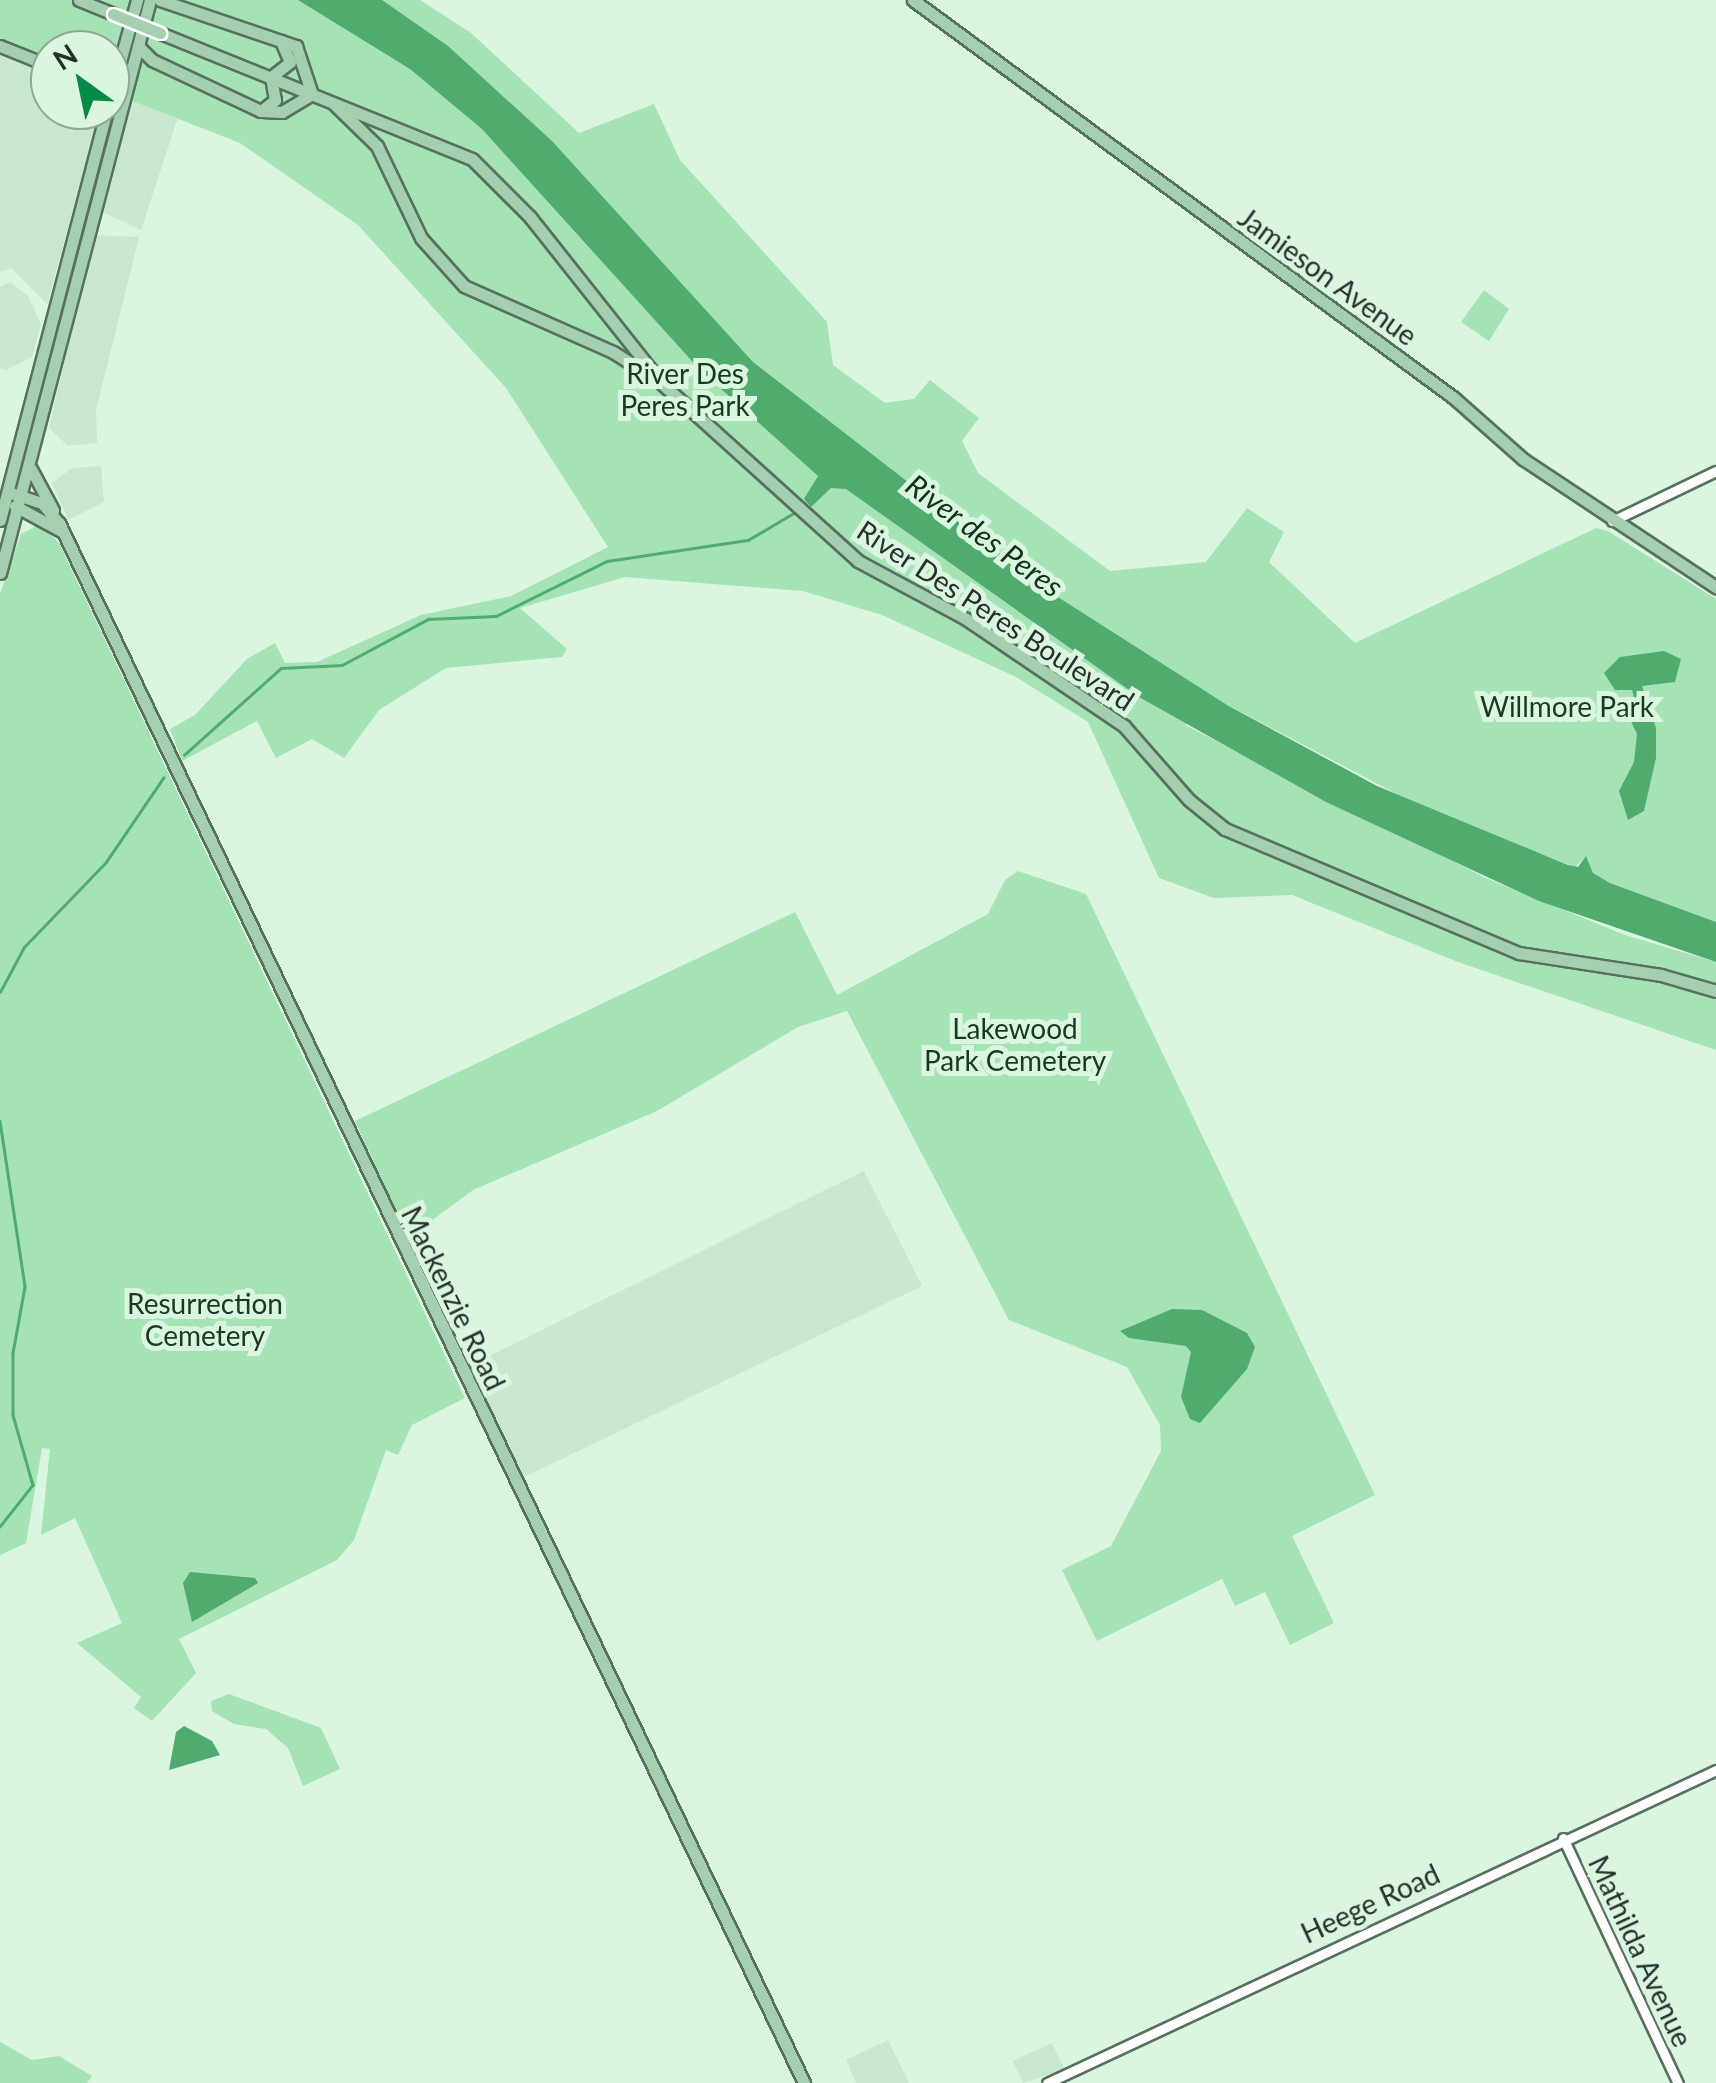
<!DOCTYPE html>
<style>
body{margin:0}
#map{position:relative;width:1716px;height:2083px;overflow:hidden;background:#daf5e0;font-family:Lato,sans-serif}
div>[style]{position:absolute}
.built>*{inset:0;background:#c7e8cf}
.green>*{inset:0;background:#a5e3b5}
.water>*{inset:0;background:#50ab6e}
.stream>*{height:2.5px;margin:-1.25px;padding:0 1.25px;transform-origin:1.25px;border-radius:1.25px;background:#50ab6e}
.roads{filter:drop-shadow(2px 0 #58705e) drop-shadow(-2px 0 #58705e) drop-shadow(0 2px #58705e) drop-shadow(0 -2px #58705e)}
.minor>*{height:9px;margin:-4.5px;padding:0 4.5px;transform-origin:4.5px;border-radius:4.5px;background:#fff}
.major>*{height:11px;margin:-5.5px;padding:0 5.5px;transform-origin:5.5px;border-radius:5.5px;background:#a4d0b1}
.bridges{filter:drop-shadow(2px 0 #fff) drop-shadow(-2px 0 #fff) drop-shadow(0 2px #fff) drop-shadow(0 -2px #fff)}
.major-bridge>*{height:11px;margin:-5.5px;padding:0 5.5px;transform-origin:5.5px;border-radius:5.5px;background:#a4d0b1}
span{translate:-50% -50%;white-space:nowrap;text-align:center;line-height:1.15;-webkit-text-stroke:10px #daf5e0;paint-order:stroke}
.street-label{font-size:28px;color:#253028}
.park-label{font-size:28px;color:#153b22}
.water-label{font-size:30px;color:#0d331b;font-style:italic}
.north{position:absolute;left:30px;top:30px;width:100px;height:100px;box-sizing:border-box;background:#daf5e0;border:2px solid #92a696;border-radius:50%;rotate:327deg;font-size:28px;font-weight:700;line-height:40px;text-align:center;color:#253028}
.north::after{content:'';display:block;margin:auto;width:35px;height:45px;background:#028a46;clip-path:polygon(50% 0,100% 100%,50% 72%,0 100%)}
</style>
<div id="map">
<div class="built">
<i style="clip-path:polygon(0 55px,50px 75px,50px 110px,101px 110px,47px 304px,11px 268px,0 272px)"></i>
<i style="clip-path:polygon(128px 98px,178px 117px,141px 230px,100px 211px)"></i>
<i style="clip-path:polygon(93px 235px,139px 237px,96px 410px,97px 443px,68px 446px,49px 428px)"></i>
<i style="clip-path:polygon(10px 282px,28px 296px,41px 324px,32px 357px,6px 370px,0 368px,0 287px)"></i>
<i style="clip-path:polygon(101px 466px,104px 502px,68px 520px,52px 483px,72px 468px)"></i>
<i style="clip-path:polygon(864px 1171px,922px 1286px,524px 1477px,469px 1366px)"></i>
<i style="clip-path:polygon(888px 2040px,909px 2083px,856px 2083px,846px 2060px)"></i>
<i style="clip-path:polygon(1052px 2043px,1065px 2070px,1023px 2083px,1013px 2061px)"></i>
</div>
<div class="green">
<i style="clip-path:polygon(0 0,420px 0,471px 33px,579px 133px,654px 104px,680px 160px,827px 322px,833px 365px,885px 403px,914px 399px,930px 380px,979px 418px,962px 441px,978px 473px,1110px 571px,1206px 562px,1247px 508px,1284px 532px,1269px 562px,1355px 643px,1596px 528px,1608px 531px,1716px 599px,1716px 922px,1610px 883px,1593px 873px,1586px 857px,1575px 867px,1425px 809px,1228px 705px,1185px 725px,1488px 879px,1625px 935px,1716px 962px,1716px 1050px,1458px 962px,1292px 895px,1214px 898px,1159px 878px,1088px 722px,1016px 677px,882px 615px,803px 591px,625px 577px,520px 608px,567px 649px,562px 657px,446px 668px,379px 710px,344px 758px,312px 739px,276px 758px,257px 721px,182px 761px,170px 729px,195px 715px,247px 659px,275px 643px,285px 663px,317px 662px,421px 615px,511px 596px,608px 547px,506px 388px,358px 225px,240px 143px,130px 100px,110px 83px,110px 50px,50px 50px,50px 59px,0 40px)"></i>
<i style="clip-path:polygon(1484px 290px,1509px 309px,1489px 341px,1461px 322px)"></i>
<i style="clip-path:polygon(40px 524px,59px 543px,465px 1398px,412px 1425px,398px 1455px,386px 1450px,354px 1540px,337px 1560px,179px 1639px,196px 1673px,152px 1721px,134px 1708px,141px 1697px,77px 1643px,122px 1623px,75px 1518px,41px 1535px,50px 1449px,42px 1448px,26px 1543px,0 1555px,0 594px,21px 534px)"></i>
<i style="clip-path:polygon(1018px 871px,1086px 894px,1375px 1495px,1292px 1536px,1334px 1623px,1290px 1645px,1265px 1592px,1235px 1606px,1222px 1579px,1097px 1641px,1062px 1570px,1111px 1546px,1161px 1451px,1160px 1425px,1127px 1367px,1009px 1320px,847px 1011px,798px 1027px,657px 1111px,473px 1190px,408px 1238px,355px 1121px,795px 912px,837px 995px,988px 914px,1005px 880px)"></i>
<i style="clip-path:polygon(229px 1694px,321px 1728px,340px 1769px,303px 1786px,288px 1748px,266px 1729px,234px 1724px,212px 1711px,211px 1701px)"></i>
<i style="clip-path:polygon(0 2042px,32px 2060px,59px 2056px,92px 2076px,87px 2083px,0 2083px)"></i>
</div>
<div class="water">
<i style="clip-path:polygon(298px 0,382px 0,448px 46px,552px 141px,753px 362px,1050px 592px,1227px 705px,1377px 786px,1568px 865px,1578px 867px,1586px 856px,1593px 873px,1610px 883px,1716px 922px,1716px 962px,1539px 901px,1326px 802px,1139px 697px,846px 489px,831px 488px,811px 507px,804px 499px,818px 476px,701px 371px,482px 129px,410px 69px)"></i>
<i style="clip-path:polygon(1664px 651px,1681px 659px,1675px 682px,1642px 686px,1656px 728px,1656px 758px,1644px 811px,1628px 820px,1619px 791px,1634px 762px,1637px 734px,1629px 717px,1636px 705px,1632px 690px,1615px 690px,1604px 673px,1620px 657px)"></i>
<i style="clip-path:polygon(1172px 1309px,1202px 1310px,1247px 1333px,1255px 1347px,1247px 1369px,1200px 1423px,1190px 1419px,1181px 1397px,1191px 1352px,1186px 1346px,1129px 1338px,1120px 1331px)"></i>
<i style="clip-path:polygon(190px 1572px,255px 1578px,258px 1583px,192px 1622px,183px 1583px)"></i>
<i style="clip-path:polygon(184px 1726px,212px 1741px,220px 1755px,169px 1770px,176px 1732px)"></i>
</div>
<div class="stream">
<i style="left:184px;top:755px;width:130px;rotate:-41.9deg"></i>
<i style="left:281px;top:668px;width:61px;rotate:-2.8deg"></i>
<i style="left:342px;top:665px;width:98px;rotate:-28.1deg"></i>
<i style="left:428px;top:619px;width:68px;rotate:-2.5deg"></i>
<i style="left:496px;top:616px;width:124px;rotate:-26.4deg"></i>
<i style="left:607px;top:561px;width:143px;rotate:-8.5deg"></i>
<i style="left:748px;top:540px;width:57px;rotate:-30.6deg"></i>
<i style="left:0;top:992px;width:51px;rotate:-61.9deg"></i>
<i style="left:24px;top:947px;width:118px;rotate:-46deg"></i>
<i style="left:106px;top:862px;width:102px;rotate:-55.8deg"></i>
<i style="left:0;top:1121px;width:168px;rotate:81.4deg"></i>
<i style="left:25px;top:1287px;width:67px;rotate:100.3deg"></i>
<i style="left:13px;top:1353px;width:62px;rotate:90deg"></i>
<i style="left:13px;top:1415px;width:73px;rotate:74.1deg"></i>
<i style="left:33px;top:1485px;width:53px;rotate:128.2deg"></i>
</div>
<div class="roads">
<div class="minor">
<i style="left:1612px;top:521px;width:115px;rotate:-25.7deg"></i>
<i style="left:1563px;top:1838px;width:271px;rotate:64.9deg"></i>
<i style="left:1047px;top:2083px;width:739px;rotate:-25.07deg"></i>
</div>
<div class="major">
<i style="left:79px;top:0;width:37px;rotate:22deg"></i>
<i style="left:160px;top:0;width:144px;rotate:18.7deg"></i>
<i style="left:296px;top:46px;width:51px;rotate:71.6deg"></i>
<i style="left:913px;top:0;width:672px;rotate:36.34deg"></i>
<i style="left:1454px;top:398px;width:92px;rotate:41.5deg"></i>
<i style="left:1523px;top:459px;width:232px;rotate:33.6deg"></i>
<i style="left:160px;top:33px;width:336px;rotate:22deg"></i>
<i style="left:472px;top:159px;width:82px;rotate:45deg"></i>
<i style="left:530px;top:217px;width:204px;rotate:51.6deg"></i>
<i style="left:0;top:46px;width:54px;rotate:21.8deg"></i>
<i style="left:138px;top:46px;width:20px;rotate:45deg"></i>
<i style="left:152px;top:60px;width:120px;rotate:25.1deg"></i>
<i style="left:261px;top:111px;width:21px;rotate:3deg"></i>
<i style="left:282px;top:112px;width:35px;rotate:-31deg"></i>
<i style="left:271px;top:77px;width:24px;rotate:-38deg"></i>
<i style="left:290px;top:62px;width:23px;rotate:-113deg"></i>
<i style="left:110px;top:98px;width:102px;rotate:-74.6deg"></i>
<i style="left:334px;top:104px;width:60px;rotate:44.3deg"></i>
<i style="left:377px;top:146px;width:102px;rotate:64.4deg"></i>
<i style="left:421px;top:238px;width:64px;rotate:48.1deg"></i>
<i style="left:464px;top:286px;width:163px;rotate:23.9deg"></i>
<i style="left:613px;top:352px;width:54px;rotate:32.2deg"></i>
<i style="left:659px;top:381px;width:268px;rotate:42.1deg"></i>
<i style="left:858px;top:561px;width:123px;rotate:28.2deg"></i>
<i style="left:966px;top:619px;width:191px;rotate:34.1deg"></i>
<i style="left:1124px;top:726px;width:98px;rotate:48.7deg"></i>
<i style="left:1189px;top:800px;width:46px;rotate:38.9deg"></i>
<i style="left:1225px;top:829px;width:319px;rotate:22.9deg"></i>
<i style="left:1519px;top:953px;width:144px;rotate:8.8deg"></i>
<i style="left:1661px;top:975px;width:57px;rotate:16.2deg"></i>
<i style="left:261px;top:111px;width:18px;rotate:-38deg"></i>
<i style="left:275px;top:100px;width:23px;rotate:-100deg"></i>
<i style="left:31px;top:469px;width:47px;rotate:61.8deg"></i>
<i style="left:8px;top:492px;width:36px;rotate:18deg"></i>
<i style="left:42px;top:503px;width:26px;rotate:50deg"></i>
<i style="left:59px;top:523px;width:1729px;rotate:64.47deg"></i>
<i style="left:15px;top:506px;width:55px;rotate:28.4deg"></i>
<i style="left:0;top:520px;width:424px;rotate:-75.4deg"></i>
<i style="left:0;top:573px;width:592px;rotate:-75.33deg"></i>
</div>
</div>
<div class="bridges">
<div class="major-bridge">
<i style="left:113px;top:14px;width:51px;rotate:22deg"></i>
</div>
</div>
<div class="street-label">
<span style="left:1328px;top:276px;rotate:36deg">Jamieson Avenue</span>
<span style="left:996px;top:615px;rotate:33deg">River Des Peres Boulevard</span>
<span style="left:454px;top:1298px;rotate:64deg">Mackenzie Road</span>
<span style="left:1370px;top:1903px;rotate:-25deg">Heege Road</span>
<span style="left:1641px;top:1951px;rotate:65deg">Mathilda Avenue</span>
</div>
<div class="park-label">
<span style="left:685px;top:389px">River Des<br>Peres Park</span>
<span style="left:1567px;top:706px">Willmore Park</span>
<span style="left:1015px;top:1044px">Lakewood<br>Park Cemetery</span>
<span style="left:205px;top:1319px">Resurrection<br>Cemetery</span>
</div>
<div class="water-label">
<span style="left:985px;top:535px;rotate:36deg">River des Peres</span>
</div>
<div class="north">N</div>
</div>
